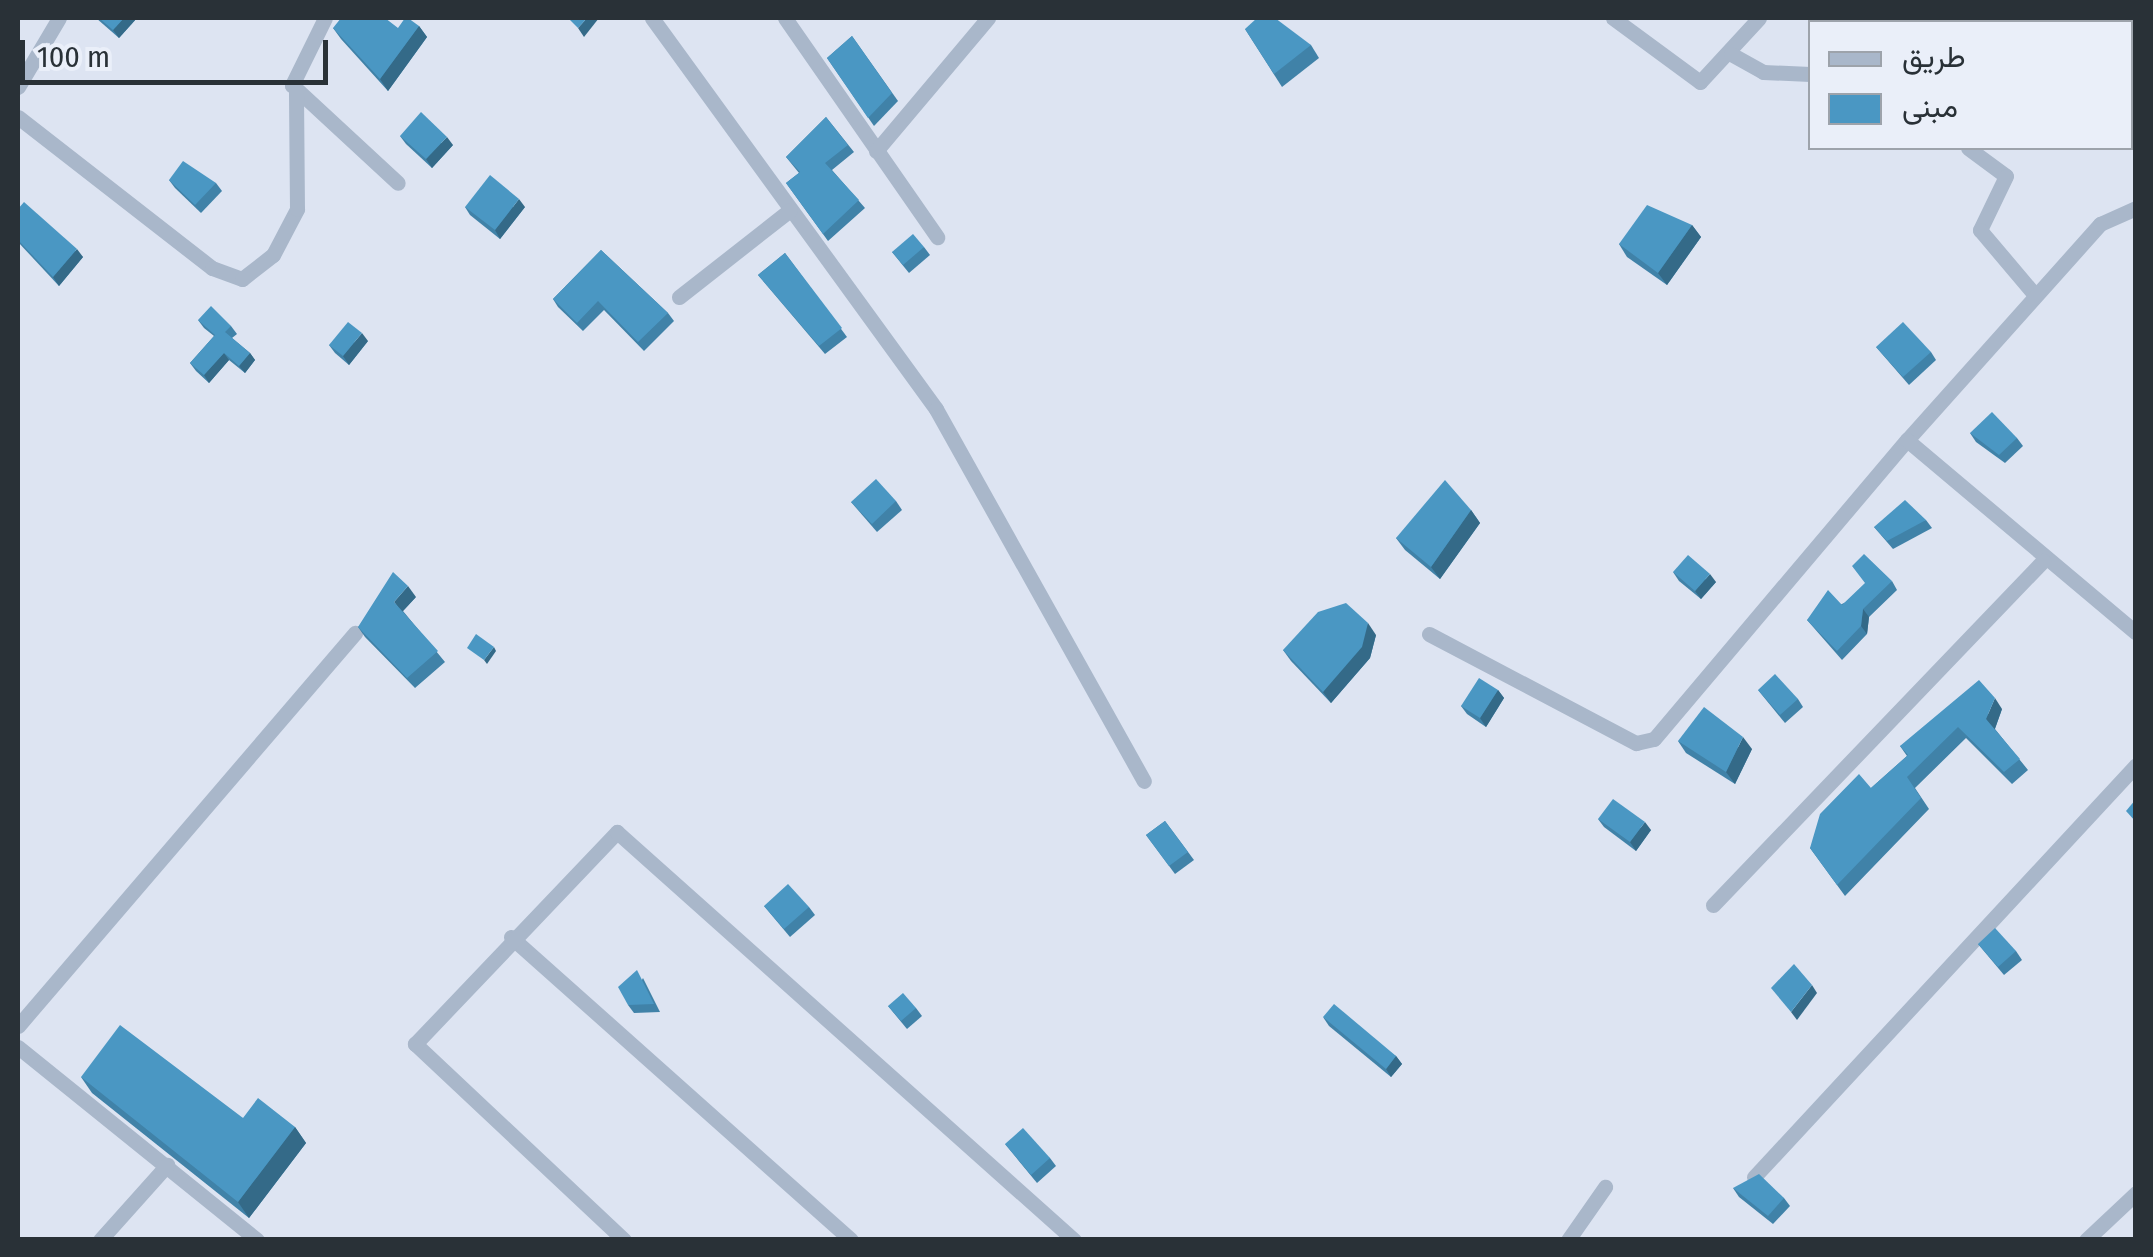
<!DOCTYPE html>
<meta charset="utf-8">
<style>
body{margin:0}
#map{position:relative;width:2153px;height:1257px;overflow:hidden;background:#dde4f2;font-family:"Fira Sans Condensed",Vazirmatn,sans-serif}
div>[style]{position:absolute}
.minor>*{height:15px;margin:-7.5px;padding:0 7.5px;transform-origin:7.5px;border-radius:7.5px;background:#a9b7ca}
.wall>*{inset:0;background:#4082a8}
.shaded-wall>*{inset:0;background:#346a88}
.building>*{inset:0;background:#4a97c3}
span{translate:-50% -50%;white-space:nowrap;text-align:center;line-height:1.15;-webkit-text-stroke:8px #eaeff9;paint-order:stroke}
.frame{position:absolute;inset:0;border:20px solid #293137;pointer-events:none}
.legend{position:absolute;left:1808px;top:20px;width:325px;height:130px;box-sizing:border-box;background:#eaeff9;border:2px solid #9da3ab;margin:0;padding:12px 18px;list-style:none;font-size:30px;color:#293137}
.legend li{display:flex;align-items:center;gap:20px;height:50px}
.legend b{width:50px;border:2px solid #9da3ab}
.scale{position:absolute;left:20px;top:40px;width:308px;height:45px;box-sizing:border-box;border:5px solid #293137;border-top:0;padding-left:12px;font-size:30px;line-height:35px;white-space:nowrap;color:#293137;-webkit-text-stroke:8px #eaeff9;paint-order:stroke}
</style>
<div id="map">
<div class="minor">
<i style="left:325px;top:18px;width:75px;rotate:116.2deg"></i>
<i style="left:292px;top:85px;width:144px;rotate:42.8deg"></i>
<i style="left:652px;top:18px;width:483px;rotate:54deg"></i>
<i style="left:936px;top:409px;width:426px;rotate:60.8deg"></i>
<i style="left:785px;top:18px;width:267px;rotate:55.2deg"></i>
<i style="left:1613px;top:18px;width:108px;rotate:36.3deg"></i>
<i style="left:1700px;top:82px;width:87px;rotate:-47.3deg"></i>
<i style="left:1731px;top:54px;width:37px;rotate:29deg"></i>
<i style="left:1763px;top:72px;width:47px;rotate:2.4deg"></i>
<i style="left:18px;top:87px;width:80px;rotate:-59.3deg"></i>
<i style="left:18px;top:117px;width:246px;rotate:37.9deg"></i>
<i style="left:212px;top:268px;width:32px;rotate:20deg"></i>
<i style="left:242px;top:279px;width:39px;rotate:-38deg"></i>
<i style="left:273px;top:255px;width:52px;rotate:-62.4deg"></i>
<i style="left:297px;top:209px;width:116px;rotate:-90.5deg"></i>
<i style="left:1968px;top:148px;width:47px;rotate:36.4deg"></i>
<i style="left:2006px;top:176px;width:60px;rotate:115.7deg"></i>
<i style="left:1980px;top:230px;width:84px;rotate:49.8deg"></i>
<i style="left:876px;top:151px;width:174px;rotate:-49.9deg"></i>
<i style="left:679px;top:297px;width:141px;rotate:-38.1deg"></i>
<i style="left:1907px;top:440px;width:290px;rotate:-48.2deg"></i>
<i style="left:2100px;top:224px;width:39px;rotate:-24deg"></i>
<i style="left:1429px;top:634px;width:234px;rotate:27.8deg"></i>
<i style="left:1636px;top:743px;width:18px;rotate:-13deg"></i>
<i style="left:1654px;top:739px;width:392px;rotate:-49.8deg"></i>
<i style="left:1907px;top:440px;width:299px;rotate:40.1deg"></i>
<i style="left:1713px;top:905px;width:477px;rotate:-46.2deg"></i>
<i style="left:511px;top:937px;width:455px;rotate:41.7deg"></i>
<i style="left:18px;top:1026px;width:518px;rotate:-49.39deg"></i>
<i style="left:18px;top:1047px;width:307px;rotate:38.9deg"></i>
<i style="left:1754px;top:1177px;width:562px;rotate:-47.16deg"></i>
<i style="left:100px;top:1240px;width:101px;rotate:-48.2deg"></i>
<i style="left:624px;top:1240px;width:287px;rotate:-136.8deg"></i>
<i style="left:415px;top:1044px;width:293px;rotate:-46.4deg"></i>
<i style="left:617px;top:832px;width:613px;rotate:41.76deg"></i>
<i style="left:1568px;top:1240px;width:65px;rotate:-55.1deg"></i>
<i style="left:2086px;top:1240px;width:69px;rotate:-43.2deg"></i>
</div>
<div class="wall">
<i style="clip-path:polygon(96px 18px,137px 18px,119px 38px)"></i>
<i style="clip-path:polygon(419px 26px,427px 37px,388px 91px,341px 39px,333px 28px,398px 28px)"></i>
<i style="clip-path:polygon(1245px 29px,1311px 45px,1319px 58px,1282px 87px)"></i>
<i style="clip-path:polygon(852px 36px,898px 101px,874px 126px,827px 58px)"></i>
<i style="clip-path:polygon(826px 117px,854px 152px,832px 170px,865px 208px,828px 241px,786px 183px,799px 173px,786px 157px)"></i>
<i style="clip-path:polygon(400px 136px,453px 145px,432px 168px,406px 144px)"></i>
<i style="clip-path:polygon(169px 180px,216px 183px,222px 191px,201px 213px,175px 188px)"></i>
<i style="clip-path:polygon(465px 207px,525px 207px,500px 239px,470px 215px)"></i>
<i style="clip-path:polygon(18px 209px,83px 257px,59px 286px,18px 242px)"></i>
<i style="clip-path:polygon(1692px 225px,1701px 237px,1667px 285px,1627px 257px,1619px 244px)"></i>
<i style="clip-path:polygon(924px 247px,930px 255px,909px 273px,892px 252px)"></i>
<i style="clip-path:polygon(601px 250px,668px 313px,674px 321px,644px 351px,604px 310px,583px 331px,558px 307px,553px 299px)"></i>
<i style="clip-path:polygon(785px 253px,847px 337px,825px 354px,758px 275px)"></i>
<i style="clip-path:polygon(198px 320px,231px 326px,237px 334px,232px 338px,250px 353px,255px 360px,245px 373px,229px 360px,209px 383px,196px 371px,190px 363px,214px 336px,204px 328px)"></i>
<i style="clip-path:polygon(368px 341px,349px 365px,335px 353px,329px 345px)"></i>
<i style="clip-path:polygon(1876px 347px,1931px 352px,1936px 360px,1909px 385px)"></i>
<i style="clip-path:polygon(1970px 433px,2017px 438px,2023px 446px,2005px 463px,1976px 442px)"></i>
<i style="clip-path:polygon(896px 501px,902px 510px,877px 532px,851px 502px)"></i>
<i style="clip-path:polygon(1471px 510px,1480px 523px,1440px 579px,1405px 550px,1396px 538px)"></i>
<i style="clip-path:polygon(1926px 520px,1932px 528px,1893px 549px,1874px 527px)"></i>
<i style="clip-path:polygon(1673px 572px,1716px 582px,1701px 599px,1679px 581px)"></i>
<i style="clip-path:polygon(1892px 581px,1897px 590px,1869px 617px,1867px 634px,1842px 660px,1807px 620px)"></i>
<i style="clip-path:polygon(416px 597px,403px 611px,445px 662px,415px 688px,365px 637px,358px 627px)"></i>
<i style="clip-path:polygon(1376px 635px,1370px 658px,1331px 703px,1291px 661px,1283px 650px)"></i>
<i style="clip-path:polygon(1498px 690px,1504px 698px,1486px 727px,1467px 714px,1461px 706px)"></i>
<i style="clip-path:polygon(1758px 690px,1798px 699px,1803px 707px,1785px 723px)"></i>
<i style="clip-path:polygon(2002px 709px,1995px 729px,2028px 770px,2012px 784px,1966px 738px,1915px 788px,1929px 809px,1845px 896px,1810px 848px,1871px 788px,1907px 756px,1900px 746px)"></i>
<i style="clip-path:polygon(1678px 741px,1752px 749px,1735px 784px,1686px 753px)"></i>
<i style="clip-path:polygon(1598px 819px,1651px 830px,1636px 851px,1604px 827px)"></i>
<i style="clip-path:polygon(1165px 821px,1194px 860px,1175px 874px,1146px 835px)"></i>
<i style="clip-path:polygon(764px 906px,809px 907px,815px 915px,790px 937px)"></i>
<i style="clip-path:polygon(1978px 944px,2016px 951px,2022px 960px,2004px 975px)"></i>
<i style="clip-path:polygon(643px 978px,660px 1012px,634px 1013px,628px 1005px)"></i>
<i style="clip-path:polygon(888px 1006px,916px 1008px,922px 1016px,907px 1029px)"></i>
<i style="clip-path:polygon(1323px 1017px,1396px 1056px,1402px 1064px,1391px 1077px,1329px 1026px)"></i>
<i style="clip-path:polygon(81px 1077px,243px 1118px,295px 1127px,306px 1143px,249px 1218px,92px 1093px)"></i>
<i style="clip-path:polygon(1005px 1144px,1050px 1158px,1056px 1166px,1037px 1183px)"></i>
<i style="clip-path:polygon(1733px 1188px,1784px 1198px,1790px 1206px,1773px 1224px,1739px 1197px)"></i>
</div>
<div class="shaded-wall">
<i style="clip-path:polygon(124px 18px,137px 18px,119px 38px,113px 30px)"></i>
<i style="clip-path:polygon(587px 18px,599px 18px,584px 37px,578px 28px)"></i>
<i style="clip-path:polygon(419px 26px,427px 37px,388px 91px,380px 79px)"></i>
<i style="clip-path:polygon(447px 137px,453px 145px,432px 168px,426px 159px)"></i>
<i style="clip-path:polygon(519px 199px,525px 207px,500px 239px,495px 230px)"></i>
<i style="clip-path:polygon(1692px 225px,1701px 237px,1667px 285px,1658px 273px)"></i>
<i style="clip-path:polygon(77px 249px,83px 257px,59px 286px,53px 277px)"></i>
<i style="clip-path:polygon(362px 333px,368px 341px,349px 365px,343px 356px)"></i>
<i style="clip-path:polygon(224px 353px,229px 360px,209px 383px,204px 375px)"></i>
<i style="clip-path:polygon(250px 353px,255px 360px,245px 373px,239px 366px)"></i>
<i style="clip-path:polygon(1471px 510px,1480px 523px,1440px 579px,1431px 567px)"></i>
<i style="clip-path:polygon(1710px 574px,1716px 582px,1701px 599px,1695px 591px)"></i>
<i style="clip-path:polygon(408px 586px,416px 597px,402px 612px,394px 602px)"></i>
<i style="clip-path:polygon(1863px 609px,1869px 617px,1867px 634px,1861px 626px)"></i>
<i style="clip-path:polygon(1368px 623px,1376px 635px,1370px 658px,1331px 703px,1323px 692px)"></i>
<i style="clip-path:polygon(494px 647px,496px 651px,487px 664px,484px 660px)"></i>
<i style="clip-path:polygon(1498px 690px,1504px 698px,1486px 727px,1480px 718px)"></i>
<i style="clip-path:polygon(1995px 698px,2002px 709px,1994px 731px,1986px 719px)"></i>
<i style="clip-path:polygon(1743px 737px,1752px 749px,1735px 784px,1726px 772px)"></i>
<i style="clip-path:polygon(1645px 822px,1651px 830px,1636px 851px,1630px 842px)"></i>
<i style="clip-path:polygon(1812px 985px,1817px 993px,1797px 1020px,1791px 1012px)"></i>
<i style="clip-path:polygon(1396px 1056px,1402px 1064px,1391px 1077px,1386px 1069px)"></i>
<i style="clip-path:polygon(295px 1127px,306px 1143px,249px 1218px,238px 1202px)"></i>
</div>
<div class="building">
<i style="clip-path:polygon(99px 18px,124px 18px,113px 30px)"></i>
<i style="clip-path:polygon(341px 18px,385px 18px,398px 28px,405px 18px,408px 18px,419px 26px,380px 79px,333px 28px)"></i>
<i style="clip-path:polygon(568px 18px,587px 18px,578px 28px)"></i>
<i style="clip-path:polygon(1257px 18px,1275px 18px,1311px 45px,1274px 74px,1245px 29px)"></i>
<i style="clip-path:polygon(852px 36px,892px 93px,868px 118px,827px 58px)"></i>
<i style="clip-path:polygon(421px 112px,447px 137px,426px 159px,400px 136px)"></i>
<i style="clip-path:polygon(826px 117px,848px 145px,825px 163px,859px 200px,823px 234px,786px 183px,800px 172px,786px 157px)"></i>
<i style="clip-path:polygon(183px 161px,216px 183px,195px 205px,169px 180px)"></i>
<i style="clip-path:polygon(490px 175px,519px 199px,495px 230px,465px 207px)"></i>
<i style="clip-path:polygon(24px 202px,77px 249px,53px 277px,18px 240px,18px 209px)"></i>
<i style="clip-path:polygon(1647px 205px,1692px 225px,1658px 273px,1619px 244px)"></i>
<i style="clip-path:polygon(913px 234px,924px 247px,903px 265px,892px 252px)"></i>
<i style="clip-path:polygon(601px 250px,668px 313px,638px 342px,598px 301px,577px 323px,553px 299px)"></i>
<i style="clip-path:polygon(785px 253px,842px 328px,819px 346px,758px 275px)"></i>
<i style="clip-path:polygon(211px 306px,231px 326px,225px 332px,250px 353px,239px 366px,224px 353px,204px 375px,190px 363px,215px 335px,198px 320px)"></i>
<i style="clip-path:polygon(348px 322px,362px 333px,343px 356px,329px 345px)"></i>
<i style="clip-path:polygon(1903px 322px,1931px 352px,1903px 377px,1876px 347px)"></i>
<i style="clip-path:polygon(1992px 412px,2017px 438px,1999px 455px,1970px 433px)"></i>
<i style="clip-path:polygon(876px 479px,896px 501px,872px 524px,851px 502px)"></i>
<i style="clip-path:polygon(1445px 480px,1471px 510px,1431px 567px,1396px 538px)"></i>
<i style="clip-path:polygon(1905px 500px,1926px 520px,1887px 541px,1874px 527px)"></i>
<i style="clip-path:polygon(1864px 554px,1892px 581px,1863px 609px,1861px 626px,1837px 651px,1807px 620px,1828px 590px,1842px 605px,1865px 583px,1852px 566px)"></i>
<i style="clip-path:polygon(1688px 555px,1710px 574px,1695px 591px,1673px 572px)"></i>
<i style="clip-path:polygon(393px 572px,408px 586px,394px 602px,438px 651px,407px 678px,358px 627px)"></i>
<i style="clip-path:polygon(1346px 603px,1368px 623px,1362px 647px,1323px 692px,1283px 650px,1318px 612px)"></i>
<i style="clip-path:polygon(476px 634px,494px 647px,484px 660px,467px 648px)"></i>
<i style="clip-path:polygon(1775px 674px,1798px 699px,1780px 715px,1758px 690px)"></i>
<i style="clip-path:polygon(1479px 678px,1498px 690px,1480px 718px,1461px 706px)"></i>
<i style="clip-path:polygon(1979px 680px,1995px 698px,1986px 719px,2020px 759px,2004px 772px,1958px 727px,1907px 777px,1921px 798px,1837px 885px,1810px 848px,1820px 814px,1859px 774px,1871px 788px,1908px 755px,1900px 746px)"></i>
<i style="clip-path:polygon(1704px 707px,1743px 737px,1726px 772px,1678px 741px)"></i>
<i style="clip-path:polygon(1613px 799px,1645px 822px,1630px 842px,1598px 819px)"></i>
<i style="clip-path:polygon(2136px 799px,2136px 822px,2126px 811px)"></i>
<i style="clip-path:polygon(1165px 821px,1188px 852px,1169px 866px,1146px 835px)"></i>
<i style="clip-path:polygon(788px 884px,809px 907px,784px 929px,764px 906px)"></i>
<i style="clip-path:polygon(1995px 928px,2016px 951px,1998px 967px,1978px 944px)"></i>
<i style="clip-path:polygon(1794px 964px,1812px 985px,1791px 1012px,1771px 988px)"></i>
<i style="clip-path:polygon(637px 970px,654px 1004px,628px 1005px,618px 987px)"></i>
<i style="clip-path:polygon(903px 993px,916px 1008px,901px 1021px,888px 1006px)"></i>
<i style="clip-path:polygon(1334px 1004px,1396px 1056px,1386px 1069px,1323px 1017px)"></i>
<i style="clip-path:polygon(120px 1025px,243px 1118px,258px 1098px,295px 1127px,238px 1202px,81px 1077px)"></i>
<i style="clip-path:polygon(1023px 1128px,1050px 1158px,1031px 1175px,1005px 1144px)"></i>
<i style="clip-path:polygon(1759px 1174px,1784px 1198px,1768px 1216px,1733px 1188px)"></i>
</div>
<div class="frame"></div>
<ul class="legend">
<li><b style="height:12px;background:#a9b7ca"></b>طريق</li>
<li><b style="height:28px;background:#4a97c3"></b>مبنى</li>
</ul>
<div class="scale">100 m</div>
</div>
